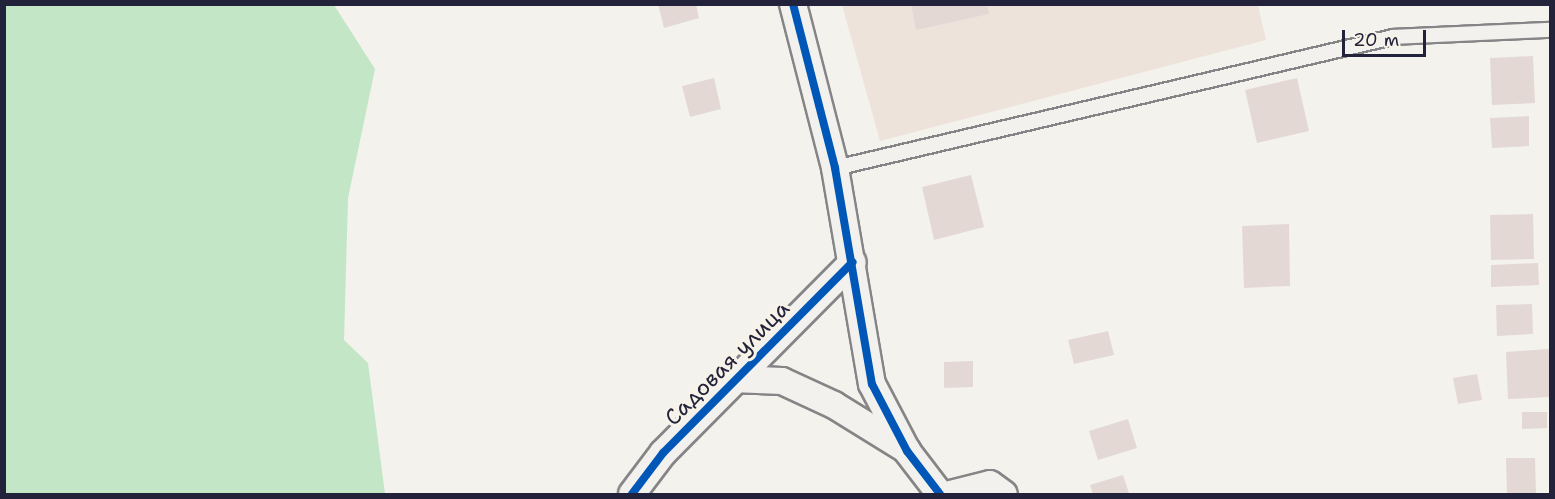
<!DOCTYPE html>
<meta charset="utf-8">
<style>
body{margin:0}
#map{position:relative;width:1555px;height:499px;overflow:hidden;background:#f4f2ec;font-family:"Shantell Sans",sans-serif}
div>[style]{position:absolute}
.built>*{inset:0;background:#eee3db}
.green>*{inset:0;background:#c3e6c6}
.building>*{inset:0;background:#e4d8d5}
.roads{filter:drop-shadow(2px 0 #858486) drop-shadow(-2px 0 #858486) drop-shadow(0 2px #858486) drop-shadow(0 -2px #858486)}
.lane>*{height:14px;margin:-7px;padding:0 7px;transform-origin:7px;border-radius:7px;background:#f2f1ed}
.street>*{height:26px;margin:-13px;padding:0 13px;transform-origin:13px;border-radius:13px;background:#f2f1ed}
.cycleway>*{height:8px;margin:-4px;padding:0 4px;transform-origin:4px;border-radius:4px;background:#0057b8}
span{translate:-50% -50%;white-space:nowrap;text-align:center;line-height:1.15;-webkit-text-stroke:6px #f7f3e8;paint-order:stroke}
.street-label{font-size:22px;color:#22223b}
.frame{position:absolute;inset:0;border:6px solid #22223b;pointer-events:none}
.scale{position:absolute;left:1342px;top:30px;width:84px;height:27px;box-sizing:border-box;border:3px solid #22223b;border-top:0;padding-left:8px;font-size:18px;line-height:21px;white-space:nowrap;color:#22223b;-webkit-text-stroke:4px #f7f3e8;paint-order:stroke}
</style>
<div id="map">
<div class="built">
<i style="clip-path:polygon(842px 5px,1258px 5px,1266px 40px,880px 141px)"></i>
</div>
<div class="green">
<i style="clip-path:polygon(4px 5px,334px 5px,375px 69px,348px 198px,344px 340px,368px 363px,385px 494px,5px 494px)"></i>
</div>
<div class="building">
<i style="clip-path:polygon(658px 4px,696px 4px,699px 18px,664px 28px)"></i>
<i style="clip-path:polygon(911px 4px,987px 4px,989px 14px,916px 30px)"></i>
<i style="clip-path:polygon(1533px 56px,1535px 103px,1492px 105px,1490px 58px)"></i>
<i style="clip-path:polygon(714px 78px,721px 109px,690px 117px,682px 86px)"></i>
<i style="clip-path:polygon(1297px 78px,1309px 131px,1257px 143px,1245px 90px)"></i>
<i style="clip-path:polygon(1529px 116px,1529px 146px,1492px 148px,1490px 118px)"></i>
<i style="clip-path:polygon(971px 175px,984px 227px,934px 240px,922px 187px)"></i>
<i style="clip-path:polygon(1533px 214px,1534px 259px,1491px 260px,1490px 215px)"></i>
<i style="clip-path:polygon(1289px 224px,1290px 286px,1244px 288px,1242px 226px)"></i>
<i style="clip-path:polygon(1538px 263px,1539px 285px,1491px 287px,1491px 265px)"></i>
<i style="clip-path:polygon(1532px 304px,1533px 334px,1497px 336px,1496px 305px)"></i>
<i style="clip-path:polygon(1108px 331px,1114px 355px,1074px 364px,1068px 340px)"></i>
<i style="clip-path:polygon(1549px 349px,1550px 397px,1508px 399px,1506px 352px)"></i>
<i style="clip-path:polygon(973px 361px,973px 387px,944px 388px,944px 362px)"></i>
<i style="clip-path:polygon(1477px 374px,1482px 400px,1458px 404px,1453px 378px)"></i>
<i style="clip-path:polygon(1522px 412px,1547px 412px,1547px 428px,1522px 429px)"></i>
<i style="clip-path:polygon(1128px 419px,1137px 448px,1098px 460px,1089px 431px)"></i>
<i style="clip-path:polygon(1506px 458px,1535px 458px,1536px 494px,1507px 494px)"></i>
<i style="clip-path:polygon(1123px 475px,1129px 493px,1093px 494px,1090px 485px)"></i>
</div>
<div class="roads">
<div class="lane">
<i style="left:835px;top:168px;width:573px;rotate:-13.21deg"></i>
<i style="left:1393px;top:37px;width:157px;rotate:-2.6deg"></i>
</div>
<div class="street">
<i style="left:793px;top:4px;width:169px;rotate:75.6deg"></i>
<i style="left:835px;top:168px;width:219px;rotate:80.3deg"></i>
<i style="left:872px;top:384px;width:76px;rotate:62.4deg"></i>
<i style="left:907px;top:451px;width:54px;rotate:52.5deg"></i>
<i style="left:733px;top:379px;width:49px;rotate:2.3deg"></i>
<i style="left:782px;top:381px;width:57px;rotate:24.8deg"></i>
<i style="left:834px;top:405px;width:86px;rotate:31.7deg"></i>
<i style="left:632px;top:494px;width:51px;rotate:-52.9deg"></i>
<i style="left:663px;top:453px;width:269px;rotate:-45.2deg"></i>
<i style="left:950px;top:494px;width:41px;rotate:-14deg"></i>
<i style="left:990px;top:484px;width:17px;rotate:36deg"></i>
</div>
</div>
<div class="cycleway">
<i style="left:793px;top:4px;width:169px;rotate:75.6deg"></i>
<i style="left:835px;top:168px;width:219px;rotate:80.3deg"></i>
<i style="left:872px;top:384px;width:76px;rotate:62.4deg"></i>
<i style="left:907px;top:451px;width:54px;rotate:52.5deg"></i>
<i style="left:632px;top:494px;width:51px;rotate:-52.9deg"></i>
<i style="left:663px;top:453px;width:269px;rotate:-45.2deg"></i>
</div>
<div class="street-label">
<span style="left:727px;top:363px;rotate:-45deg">Садовая улица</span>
</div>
<div class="frame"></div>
<div class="scale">20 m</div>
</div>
